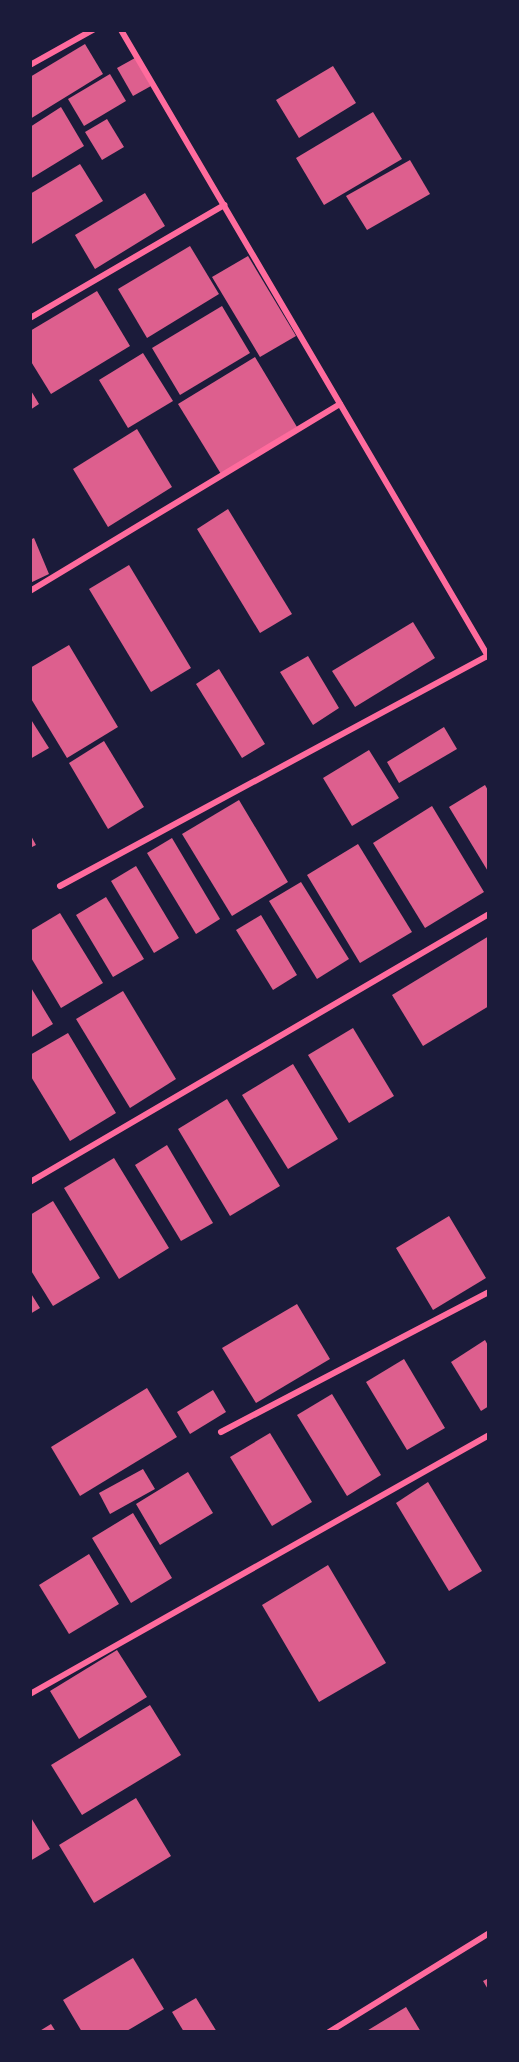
<!DOCTYPE html>
<style>
body{margin:0}
#map{position:relative;width:519px;height:2062px;overflow:hidden;background:#1b1b3a;font-family:"Open Sans",sans-serif}
div>[style]{position:absolute}
.building>*{inset:0;background:#dd5f8e}
.minor>*{height:6px;margin:-3px;padding:0 3px;transform-origin:3px;border-radius:3px;background:#ff6b9d}
span{translate:-50% -50%;white-space:nowrap;text-align:center;line-height:1.15;-webkit-text-stroke:4.5px #1b1b3a;paint-order:stroke}
.frame{position:absolute;inset:0;border:32px solid #1b1b3a;pointer-events:none}
</style>
<div id="map">
<div class="building">
<i style="clip-path:polygon(85px 44px,103px 74px,30px 119px,30px 77px)"></i>
<i style="clip-path:polygon(135px 58px,151px 86px,133px 96px,117px 68px)"></i>
<i style="clip-path:polygon(333px 66px,356px 103px,299px 138px,276px 100px)"></i>
<i style="clip-path:polygon(110px 74px,126px 101px,84px 126px,68px 99px)"></i>
<i style="clip-path:polygon(61px 107px,84px 146px,30px 179px,30px 127px)"></i>
<i style="clip-path:polygon(373px 112px,402px 159px,324px 205px,296px 158px)"></i>
<i style="clip-path:polygon(107px 119px,124px 147px,102px 160px,85px 132px)"></i>
<i style="clip-path:polygon(410px 160px,430px 194px,367px 230px,346px 196px)"></i>
<i style="clip-path:polygon(80px 164px,103px 201px,30px 245px,30px 194px)"></i>
<i style="clip-path:polygon(145px 193px,165px 226px,95px 269px,75px 235px)"></i>
<i style="clip-path:polygon(190px 246px,219px 294px,147px 338px,118px 289px)"></i>
<i style="clip-path:polygon(248px 256px,296px 336px,260px 357px,212px 277px)"></i>
<i style="clip-path:polygon(97px 291px,130px 346px,51px 394px,30px 360px,30px 331px)"></i>
<i style="clip-path:polygon(222px 306px,250px 353px,180px 395px,152px 348px)"></i>
<i style="clip-path:polygon(143px 353px,173px 401px,128px 428px,99px 380px)"></i>
<i style="clip-path:polygon(255px 357px,297px 427px,221px 474px,178px 404px)"></i>
<i style="clip-path:polygon(30px 389px,39px 404px,30px 410px)"></i>
<i style="clip-path:polygon(137px 429px,172px 487px,108px 527px,73px 469px)"></i>
<i style="clip-path:polygon(228px 509px,292px 614px,260px 633px,197px 529px)"></i>
<i style="clip-path:polygon(34px 538px,49px 574px,30px 583px,30px 540px)"></i>
<i style="clip-path:polygon(129px 565px,191px 668px,151px 692px,89px 589px)"></i>
<i style="clip-path:polygon(413px 622px,435px 658px,355px 707px,332px 671px)"></i>
<i style="clip-path:polygon(69px 645px,118px 727px,67px 758px,30px 697px,30px 668px)"></i>
<i style="clip-path:polygon(308px 656px,339px 708px,313px 725px,280px 672px)"></i>
<i style="clip-path:polygon(219px 669px,265px 744px,242px 758px,196px 684px)"></i>
<i style="clip-path:polygon(30px 718px,49px 748px,30px 759px)"></i>
<i style="clip-path:polygon(444px 727px,457px 749px,399px 783px,387px 762px)"></i>
<i style="clip-path:polygon(104px 741px,144px 807px,108px 829px,69px 763px)"></i>
<i style="clip-path:polygon(369px 750px,399px 798px,352px 826px,323px 778px)"></i>
<i style="clip-path:polygon(485px 785px,489px 792px,489px 873px,449px 807px)"></i>
<i style="clip-path:polygon(239px 800px,288px 882px,232px 916px,182px 834px)"></i>
<i style="clip-path:polygon(432px 806px,484px 892px,425px 928px,373px 843px)"></i>
<i style="clip-path:polygon(30px 834px,36px 845px,30px 848px)"></i>
<i style="clip-path:polygon(172px 838px,220px 919px,196px 934px,147px 853px)"></i>
<i style="clip-path:polygon(358px 844px,412px 932px,360px 963px,307px 875px)"></i>
<i style="clip-path:polygon(136px 866px,179px 938px,154px 953px,111px 881px)"></i>
<i style="clip-path:polygon(301px 882px,349px 959px,317px 979px,269px 901px)"></i>
<i style="clip-path:polygon(106px 897px,144px 959px,113px 977px,76px 915px)"></i>
<i style="clip-path:polygon(60px 913px,103px 983px,61px 1008px,30px 956px,30px 931px)"></i>
<i style="clip-path:polygon(261px 915px,297px 975px,273px 990px,236px 930px)"></i>
<i style="clip-path:polygon(489px 936px,489px 1006px,423px 1046px,392px 995px)"></i>
<i style="clip-path:polygon(30px 986px,53px 1024px,30px 1038px)"></i>
<i style="clip-path:polygon(123px 991px,176px 1079px,130px 1108px,76px 1019px)"></i>
<i style="clip-path:polygon(353px 1028px,394px 1096px,349px 1123px,308px 1055px)"></i>
<i style="clip-path:polygon(68px 1033px,116px 1113px,70px 1141px,30px 1075px,30px 1055px)"></i>
<i style="clip-path:polygon(293px 1064px,338px 1139px,288px 1169px,242px 1095px)"></i>
<i style="clip-path:polygon(227px 1099px,280px 1186px,230px 1216px,178px 1129px)"></i>
<i style="clip-path:polygon(167px 1145px,213px 1223px,181px 1241px,135px 1165px)"></i>
<i style="clip-path:polygon(114px 1158px,169px 1248px,119px 1279px,64px 1188px)"></i>
<i style="clip-path:polygon(53px 1201px,100px 1278px,53px 1306px,30px 1269px,30px 1215px)"></i>
<i style="clip-path:polygon(449px 1216px,486px 1278px,433px 1310px,396px 1248px)"></i>
<i style="clip-path:polygon(30px 1292px,40px 1308px,30px 1314px)"></i>
<i style="clip-path:polygon(297px 1304px,330px 1359px,256px 1403px,222px 1348px)"></i>
<i style="clip-path:polygon(485px 1340px,489px 1347px,489px 1406px,481px 1411px,451px 1362px)"></i>
<i style="clip-path:polygon(404px 1359px,445px 1428px,407px 1450px,366px 1382px)"></i>
<i style="clip-path:polygon(147px 1388px,177px 1437px,80px 1496px,51px 1447px)"></i>
<i style="clip-path:polygon(213px 1390px,226px 1412px,190px 1434px,177px 1412px)"></i>
<i style="clip-path:polygon(332px 1394px,381px 1475px,347px 1496px,297px 1415px)"></i>
<i style="clip-path:polygon(270px 1433px,312px 1502px,272px 1526px,230px 1457px)"></i>
<i style="clip-path:polygon(143px 1469px,155px 1489px,110px 1514px,99px 1493px)"></i>
<i style="clip-path:polygon(188px 1472px,213px 1513px,160px 1545px,136px 1504px)"></i>
<i style="clip-path:polygon(428px 1482px,482px 1571px,449px 1591px,396px 1503px)"></i>
<i style="clip-path:polygon(133px 1513px,172px 1578px,131px 1603px,92px 1538px)"></i>
<i style="clip-path:polygon(89px 1554px,119px 1604px,69px 1634px,39px 1585px)"></i>
<i style="clip-path:polygon(328px 1565px,386px 1663px,319px 1702px,262px 1605px)"></i>
<i style="clip-path:polygon(117px 1650px,147px 1697px,79px 1739px,50px 1691px)"></i>
<i style="clip-path:polygon(150px 1705px,181px 1755px,82px 1815px,51px 1765px)"></i>
<i style="clip-path:polygon(136px 1798px,171px 1856px,94px 1903px,59px 1845px)"></i>
<i style="clip-path:polygon(30px 1816px,50px 1849px,30px 1861px)"></i>
<i style="clip-path:polygon(133px 1958px,164px 2009px,125px 2032px,82px 2032px,63px 2000px)"></i>
<i style="clip-path:polygon(489px 1978px,489px 1991px,483px 1981px)"></i>
<i style="clip-path:polygon(196px 1998px,217px 2032px,184px 2032px,172px 2012px)"></i>
<i style="clip-path:polygon(406px 2007px,421px 2032px,365px 2032px)"></i>
<i style="clip-path:polygon(51px 2024px,56px 2032px,38px 2032px)"></i>
</div>
<div class="minor">
<i style="left:121px;top:30px;width:728px;rotate:59.63deg"></i>
<i style="left:30px;top:65px;width:72px;rotate:-29.1deg"></i>
<i style="left:30px;top:318px;width:225px;rotate:-30.2deg"></i>
<i style="left:30px;top:591px;width:362px;rotate:-31.1deg"></i>
<i style="left:60px;top:886px;width:486px;rotate:-28.3deg"></i>
<i style="left:30px;top:1182px;width:532px;rotate:-30.28deg"></i>
<i style="left:221px;top:1432px;width:302px;rotate:-27.6deg"></i>
<i style="left:30px;top:1694px;width:527px;rotate:-29.43deg"></i>
<i style="left:329px;top:2032px;width:188px;rotate:-31.7deg"></i>
</div>
<div class="frame"></div>
</div>
